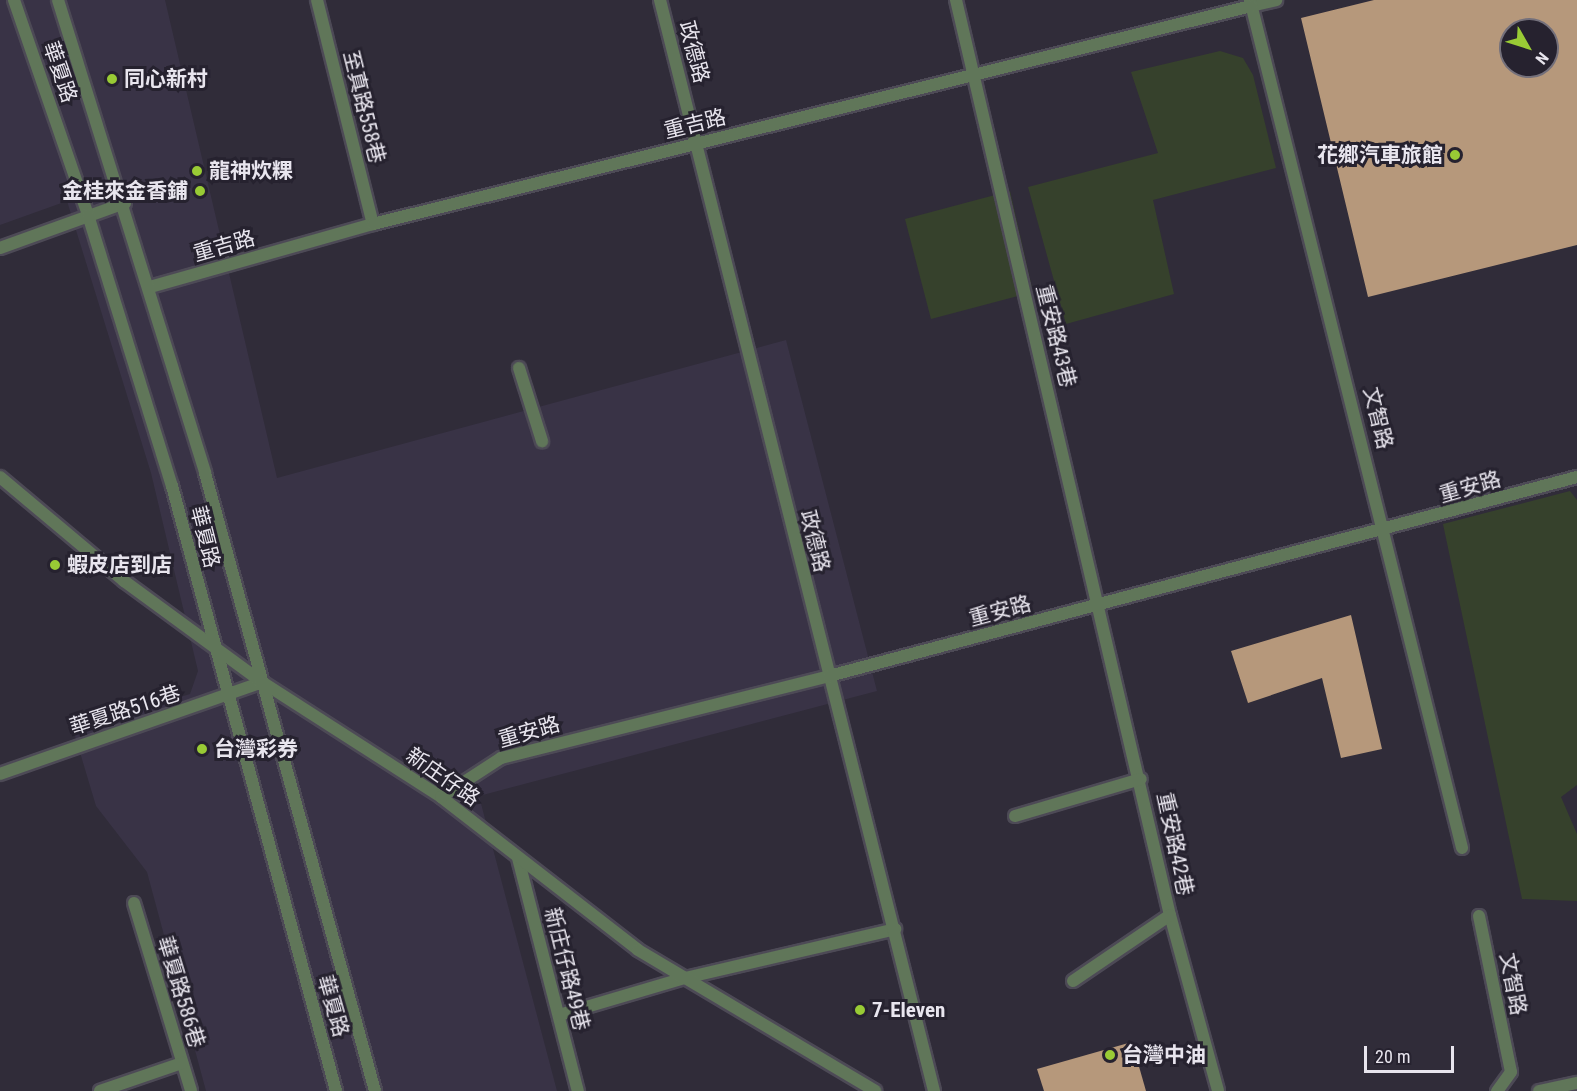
<!DOCTYPE html>
<meta charset="utf-8">
<style>
body{margin:0}
#map{position:relative;width:1577px;height:1091px;overflow:hidden;background:#302c39;font-family:"Roboto Condensed","Noto Sans TC",sans-serif}
div>[style]{position:absolute}
.built>*{inset:0;background:#393346}
.green>*{inset:0;background:#36412c}
.building>*{inset:0;background:#b6987b}
.roads{filter:drop-shadow(2px 0 #4d4a56) drop-shadow(-2px 0 #4d4a56) drop-shadow(0 2px #4d4a56) drop-shadow(0 -2px #4d4a56)}
.service>*{height:12px;margin:-6px;padding:0 6px;transform-origin:6px;border-radius:6px;background:#607659}
.minor>*{height:12px;margin:-6px;padding:0 6px;transform-origin:6px;border-radius:6px;background:#607659}
.tertiary>*{height:12px;margin:-6px;padding:0 6px;transform-origin:6px;border-radius:6px;background:#607659}
.dots>*{width:16px;height:16px;translate:-50% -50%;box-sizing:border-box;border:3px solid #26222f;border-radius:50%}
span{translate:-50% -50%;white-space:nowrap;text-align:center;line-height:1.15;-webkit-text-stroke:6px #26222f;paint-order:stroke}
.street-label{font-size:21px;color:#e8e5ee}
.poi-label{font-size:21px;color:#e8e5ee;font-weight:700}
.left{translate:0 -50%;text-align:left}
.right{translate:-100% -50%;text-align:right}
.north{position:absolute;left:1499px;top:18px;width:60px;height:60px;box-sizing:border-box;background:#26222f;border:2px solid #74707b;border-radius:50%;rotate:129deg;font-size:16px;font-weight:700;line-height:24px;text-align:center;color:#e8e5ee}
.north::after{content:'';display:block;margin:auto;width:21px;height:27px;background:#99cb35;clip-path:polygon(50% 0,100% 100%,50% 72%,0 100%)}
.scale{position:absolute;left:1364px;top:1046px;width:90px;height:27px;box-sizing:border-box;border:3px solid #e8e5ee;border-top:0;padding-left:8px;font-size:18px;line-height:21px;white-space:nowrap;color:#e8e5ee;-webkit-text-stroke:4px #26222f;paint-order:stroke}
</style>
<div id="map">
<div class="built">
<i style="clip-path:polygon(0 0,165px 0,277px 478px,786px 340px,877px 691px,479px 796px,557px 1091px,206px 1091px,147px 872px,96px 806px,73px 729px,190px 694px,198px 671px,151px 473px,67px 201px,0 225px)"></i>
</div>
<div class="green">
<i style="clip-path:polygon(1220px 51px,1243px 58px,1253px 75px,1276px 168px,1153px 200px,1174px 294px,1066px 324px,1028px 187px,1158px 153px,1131px 72px)"></i>
<i style="clip-path:polygon(1010px 191px,1033px 292px,931px 319px,905px 219px)"></i>
<i style="clip-path:polygon(1570px 491px,1577px 500px,1577px 785px,1561px 797px,1577px 834px,1577px 901px,1522px 899px,1443px 524px)"></i>
</div>
<div class="building">
<i style="clip-path:polygon(evenodd,1374px 0,1577px 0,1577px 245px,1368px 297px,1301px 18px,1374px 0,1511px 30px,1547px 30px,1547px 66px,1511px 66px,1511px 30px)"></i>
<i style="clip-path:polygon(1351px 615px,1382px 749px,1341px 758px,1322px 678px,1248px 703px,1231px 651px)"></i>
<i style="clip-path:polygon(1132px 1042px,1146px 1091px,1044px 1091px,1037px 1069px)"></i>
</div>
<div class="roads">
<div class="service">
<i style="left:317px;top:0;width:231px;rotate:76deg"></i>
<i style="left:956px;top:0;width:940px;rotate:76.84deg"></i>
<i style="left:1170px;top:915px;width:182px;rotate:74.7deg"></i>
<i style="left:1251px;top:6px;width:26px;rotate:-13deg"></i>
<i style="left:0;top:248px;width:133px;rotate:-19.8deg"></i>
<i style="left:519px;top:368px;width:77px;rotate:72.5deg"></i>
<i style="left:0;top:774px;width:278px;rotate:-19.3deg"></i>
<i style="left:1015px;top:816px;width:131px;rotate:-16.4deg"></i>
<i style="left:518px;top:858px;width:241px;rotate:75.6deg"></i>
<i style="left:134px;top:903px;width:196px;rotate:73.1deg"></i>
<i style="left:1073px;top:981px;width:117px;rotate:-34.2deg"></i>
<i style="left:559px;top:1015px;width:131px;rotate:-16.4deg"></i>
<i style="left:685px;top:978px;width:216px;rotate:-13.1deg"></i>
<i style="left:100px;top:1091px;width:87px;rotate:-18.9deg"></i>
<i style="left:1539px;top:1091px;width:39px;rotate:-12deg"></i>
</div>
<div class="minor">
<i style="left:660px;top:0;width:1125px;rotate:75.9deg"></i>
<i style="left:1250px;top:0;width:874px;rotate:75.96deg"></i>
<i style="left:150px;top:287px;width:232px;rotate:-15.8deg"></i>
<i style="left:373px;top:224px;width:905px;rotate:-13.94deg"></i>
<i style="left:0;top:477px;width:162px;rotate:40deg"></i>
<i style="left:124px;top:581px;width:171px;rotate:36.2deg"></i>
<i style="left:262px;top:682px;width:213px;rotate:32.7deg"></i>
<i style="left:441px;top:797px;width:249px;rotate:37.8deg"></i>
<i style="left:638px;top:950px;width:276px;rotate:30.7deg"></i>
<i style="left:441px;top:797px;width:72px;rotate:-33deg"></i>
<i style="left:501px;top:758px;width:338px;rotate:-14deg"></i>
<i style="left:829px;top:676px;width:774px;rotate:-14.9deg"></i>
<i style="left:1479px;top:916px;width:159px;rotate:78.4deg"></i>
<i style="left:1511px;top:1072px;width:24px;rotate:126deg"></i>
</div>
<div class="tertiary">
<i style="left:14px;top:0;width:227px;rotate:71deg"></i>
<i style="left:88px;top:215px;width:284px;rotate:72.8deg"></i>
<i style="left:172px;top:486px;width:627px;rotate:74.83deg"></i>
<i style="left:58px;top:0;width:495px;rotate:72.7deg"></i>
<i style="left:205px;top:473px;width:641px;rotate:74.62deg"></i>
</div>
</div>
<div class="dots">
<i style="left:112px;top:79px;background:#99cb35"></i>
<i style="left:1455px;top:155px;background:#99cb35"></i>
<i style="left:197px;top:171px;background:#99cb35"></i>
<i style="left:200px;top:191px;background:#99cb35"></i>
<i style="left:55px;top:565px;background:#99cb35"></i>
<i style="left:202px;top:749px;background:#99cb35"></i>
<i style="left:860px;top:1010px;background:#99cb35"></i>
<i style="left:1110px;top:1055px;background:#99cb35"></i>
</div>
<div class="street-label">
<span style="left:694px;top:52px;rotate:75deg">政德路</span>
<span style="left:60px;top:72px;rotate:71deg">華夏路</span>
<span style="left:364px;top:107px;rotate:76deg">至真路558巷</span>
<span style="left:695px;top:124px;rotate:-14deg">重吉路</span>
<span style="left:224px;top:246px;rotate:-16deg">重吉路</span>
<span style="left:1056px;top:336px;rotate:76deg">重安路43巷</span>
<span style="left:1378px;top:418px;rotate:76deg">文智路</span>
<span style="left:1470px;top:487px;rotate:-16deg">重安路</span>
<span style="left:205px;top:537px;rotate:76deg">華夏路</span>
<span style="left:815px;top:541px;rotate:76deg">政德路</span>
<span style="left:1000px;top:611px;rotate:-15deg">重安路</span>
<span style="left:125px;top:710px;rotate:-18deg">華夏路516巷</span>
<span style="left:529px;top:732px;rotate:-16deg">重安路</span>
<span style="left:443px;top:777px;rotate:35deg">新庄仔路</span>
<span style="left:1175px;top:844px;rotate:78deg">重安路42巷</span>
<span style="left:567px;top:969px;rotate:76deg">新庄仔路49巷</span>
<span style="left:1513px;top:984px;rotate:79deg">文智路</span>
<span style="left:181px;top:992px;rotate:73deg">華夏路586巷</span>
<span style="left:333px;top:1006px;rotate:74deg">華夏路</span>
</div>
<div class="poi-label">
<span class="left" style="left:124px;top:79px">同心新村</span>
<span class="right" style="left:1443px;top:155px">花鄉汽車旅館</span>
<span class="left" style="left:209px;top:171px">龍神炊粿</span>
<span class="right" style="left:188px;top:191px">金桂來金香鋪</span>
<span class="left" style="left:67px;top:565px">蝦皮店到店</span>
<span class="left" style="left:214px;top:749px">台灣彩券</span>
<span class="left" style="left:872px;top:1010px">7-Eleven</span>
<span class="left" style="left:1122px;top:1055px">台灣中油</span>
</div>
<div class="north">N</div>
<div class="scale">20 m</div>
</div>
